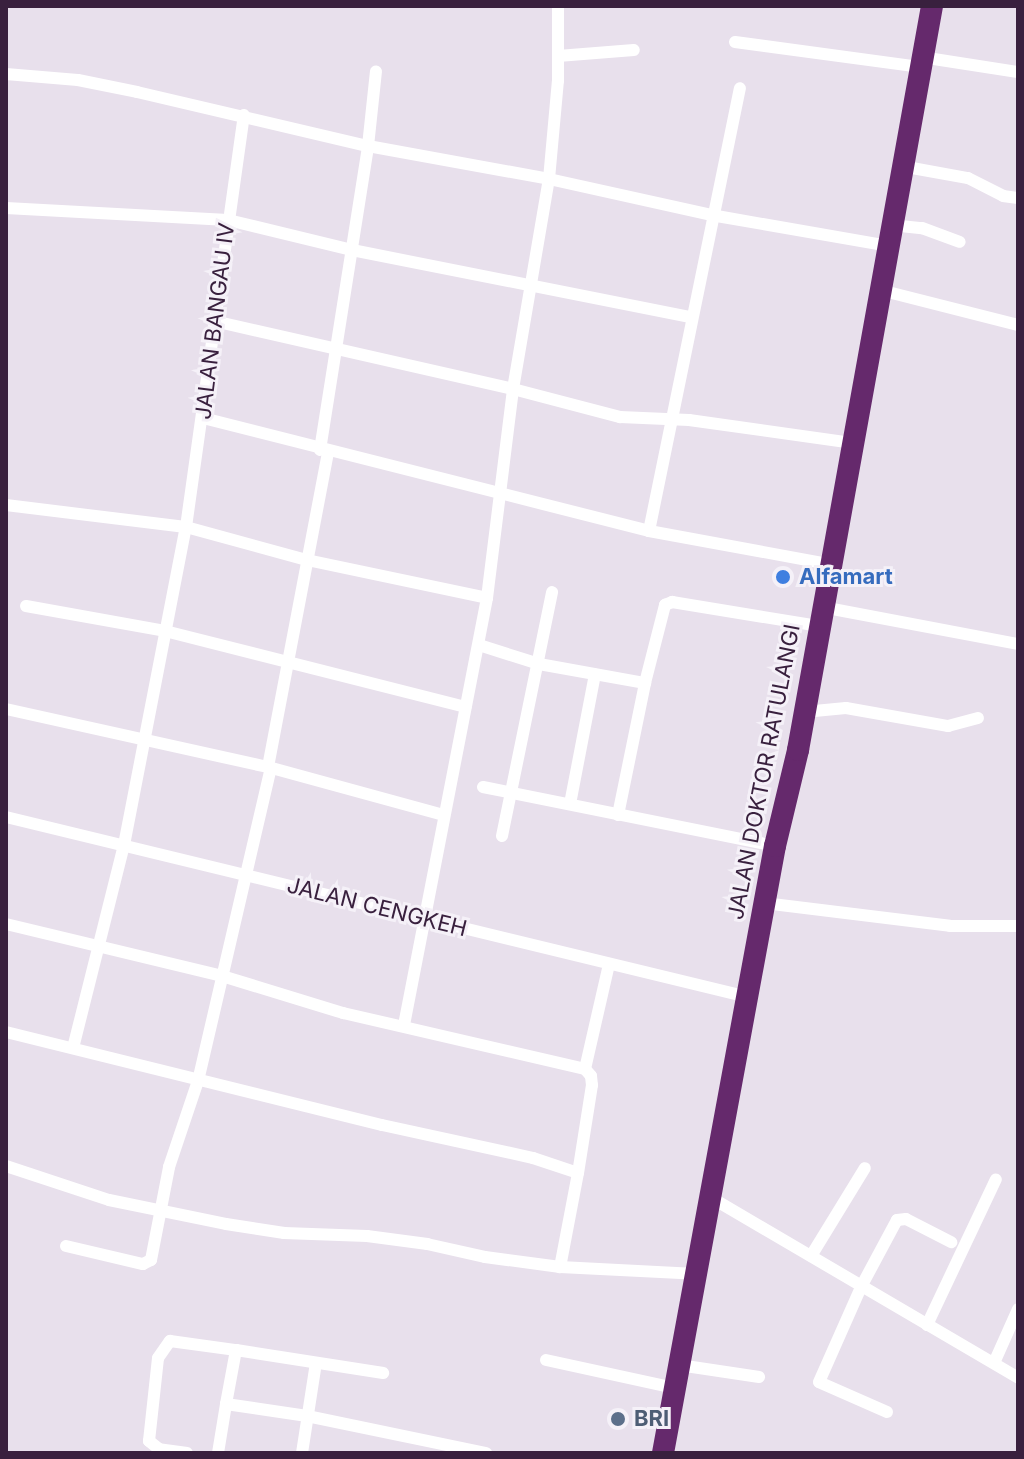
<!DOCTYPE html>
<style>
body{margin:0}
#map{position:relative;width:1024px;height:1459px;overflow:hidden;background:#e8e0ec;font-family:Inter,sans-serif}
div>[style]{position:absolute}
.street>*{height:12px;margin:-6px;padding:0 6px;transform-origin:6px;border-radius:6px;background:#fff}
.highway>*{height:22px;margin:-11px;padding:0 11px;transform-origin:11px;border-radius:11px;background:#65296c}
.dots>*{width:22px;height:22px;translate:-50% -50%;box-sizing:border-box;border:4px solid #f5f1f8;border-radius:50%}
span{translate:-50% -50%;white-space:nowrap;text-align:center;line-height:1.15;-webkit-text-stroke:6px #f5f1f8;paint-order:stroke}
.street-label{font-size:22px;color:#39203e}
.shop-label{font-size:22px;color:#366cbe;font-weight:700}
.left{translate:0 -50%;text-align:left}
.service-label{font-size:22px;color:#4e5e75;font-weight:700}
.frame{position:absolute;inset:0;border:8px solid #39203e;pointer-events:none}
</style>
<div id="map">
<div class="street">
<i style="left:735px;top:42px;width:186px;rotate:7.7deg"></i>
<i style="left:558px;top:56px;width:76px;rotate:-4.5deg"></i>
<i style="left:921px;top:57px;width:98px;rotate:8.8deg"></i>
<i style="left:6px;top:74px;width:72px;rotate:4.8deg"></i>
<i style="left:78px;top:80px;width:60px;rotate:11.5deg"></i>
<i style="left:137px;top:92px;width:237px;rotate:13.2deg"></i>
<i style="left:368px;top:146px;width:184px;rotate:10.3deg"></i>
<i style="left:549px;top:179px;width:166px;rotate:12.5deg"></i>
<i style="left:711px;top:215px;width:180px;rotate:9.9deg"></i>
<i style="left:901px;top:166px;width:68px;rotate:10.2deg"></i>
<i style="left:968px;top:178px;width:39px;rotate:27deg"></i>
<i style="left:1003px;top:196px;width:15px;rotate:8deg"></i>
<i style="left:6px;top:208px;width:222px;rotate:3.1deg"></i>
<i style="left:228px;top:220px;width:128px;rotate:13.6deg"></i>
<i style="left:352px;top:250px;width:345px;rotate:11.2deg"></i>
<i style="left:891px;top:225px;width:31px;rotate:6deg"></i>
<i style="left:922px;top:228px;width:40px;rotate:20.2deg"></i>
<i style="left:880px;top:290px;width:142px;rotate:14.2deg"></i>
<i style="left:214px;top:321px;width:307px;rotate:12.8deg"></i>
<i style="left:513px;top:389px;width:111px;rotate:14.7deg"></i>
<i style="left:620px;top:417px;width:69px;rotate:2.5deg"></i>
<i style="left:689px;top:420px;width:166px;rotate:8deg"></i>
<i style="left:203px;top:418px;width:460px;rotate:14.2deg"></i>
<i style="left:649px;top:531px;width:183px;rotate:10.4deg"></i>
<i style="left:320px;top:450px;width:308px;rotate:-81deg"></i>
<i style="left:368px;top:146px;width:75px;rotate:-83.9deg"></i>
<i style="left:6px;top:505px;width:181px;rotate:7deg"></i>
<i style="left:186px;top:527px;width:125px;rotate:15.3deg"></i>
<i style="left:307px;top:560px;width:184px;rotate:11.9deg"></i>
<i style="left:649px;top:531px;width:452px;rotate:-78.4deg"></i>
<i style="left:26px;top:606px;width:141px;rotate:10.2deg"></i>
<i style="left:165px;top:631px;width:310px;rotate:14.2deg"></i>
<i style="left:822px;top:607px;width:199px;rotate:10.7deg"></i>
<i style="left:479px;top:645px;width:63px;rotate:17.6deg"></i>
<i style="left:539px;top:664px;width:108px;rotate:10.2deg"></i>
<i style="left:6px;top:709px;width:268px;rotate:12.5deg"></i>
<i style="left:268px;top:767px;width:182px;rotate:15.3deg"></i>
<i style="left:804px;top:712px;width:42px;rotate:-5.4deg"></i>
<i style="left:846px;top:708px;width:104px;rotate:10deg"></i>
<i style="left:948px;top:726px;width:31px;rotate:-15deg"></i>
<i style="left:268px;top:767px;width:321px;rotate:-79.2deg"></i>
<i style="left:483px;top:787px;width:298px;rotate:11.4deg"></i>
<i style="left:570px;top:804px;width:132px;rotate:-79.1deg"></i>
<i style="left:618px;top:815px;width:135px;rotate:-78.4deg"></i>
<i style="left:645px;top:683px;width:81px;rotate:-75.6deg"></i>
<i style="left:665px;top:605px;width:8px;rotate:-23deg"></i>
<i style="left:672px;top:602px;width:148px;rotate:9.3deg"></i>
<i style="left:6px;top:817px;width:764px;rotate:13.64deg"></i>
<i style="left:502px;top:836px;width:249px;rotate:-78.4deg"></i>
<i style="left:764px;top:903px;width:187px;rotate:7deg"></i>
<i style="left:950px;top:926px;width:68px"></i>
<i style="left:6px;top:924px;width:222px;rotate:13.5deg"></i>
<i style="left:222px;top:976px;width:127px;rotate:17deg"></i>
<i style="left:343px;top:1013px;width:248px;rotate:13deg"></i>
<i style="left:585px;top:1069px;width:9px;rotate:49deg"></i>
<i style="left:591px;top:1076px;width:9px;rotate:84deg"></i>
<i style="left:592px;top:1085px;width:89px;rotate:99deg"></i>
<i style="left:404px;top:1025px;width:435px;rotate:-79deg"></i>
<i style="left:487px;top:598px;width:211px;rotate:-82.9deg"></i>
<i style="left:513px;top:389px;width:213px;rotate:-80.3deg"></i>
<i style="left:549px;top:179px;width:98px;rotate:-84.8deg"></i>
<i style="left:558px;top:81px;width:75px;rotate:-90deg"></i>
<i style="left:6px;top:1032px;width:387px;rotate:13.9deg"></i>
<i style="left:382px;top:1125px;width:155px;rotate:12.3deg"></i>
<i style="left:533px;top:1158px;width:47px;rotate:18.4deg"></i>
<i style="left:578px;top:1173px;width:96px;rotate:100.8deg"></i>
<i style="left:73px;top:1048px;width:209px;rotate:-75.9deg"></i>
<i style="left:124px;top:845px;width:324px;rotate:-79deg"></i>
<i style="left:186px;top:527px;width:416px;rotate:-82deg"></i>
<i style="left:585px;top:1069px;width:108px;rotate:-77.1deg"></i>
<i style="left:6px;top:1166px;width:108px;rotate:18.3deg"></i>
<i style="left:109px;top:1200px;width:119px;rotate:11.6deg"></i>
<i style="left:226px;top:1224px;width:59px;rotate:8.8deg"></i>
<i style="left:284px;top:1233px;width:83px;rotate:2.1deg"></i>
<i style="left:367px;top:1236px;width:61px;rotate:7.6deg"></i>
<i style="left:427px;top:1244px;width:59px;rotate:12.6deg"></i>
<i style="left:485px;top:1257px;width:76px;rotate:7.6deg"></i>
<i style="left:560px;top:1267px;width:136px;rotate:2.9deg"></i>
<i style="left:710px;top:1197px;width:357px;rotate:30.4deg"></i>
<i style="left:66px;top:1246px;width:79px;rotate:13.2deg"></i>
<i style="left:143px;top:1264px;width:9px;rotate:-27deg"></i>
<i style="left:151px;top:1260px;width:95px;rotate:-79deg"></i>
<i style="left:169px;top:1167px;width:91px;rotate:-71.4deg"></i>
<i style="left:198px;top:1081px;width:321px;rotate:-76.9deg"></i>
<i style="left:811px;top:1256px;width:103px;rotate:-58.5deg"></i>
<i style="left:927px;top:1325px;width:161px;rotate:-64.7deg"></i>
<i style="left:236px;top:1350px;width:149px;rotate:8.9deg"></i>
<i style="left:546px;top:1360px;width:131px;rotate:12.3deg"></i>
<i style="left:994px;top:1363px;width:59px;rotate:-66deg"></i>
<i style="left:679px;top:1365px;width:81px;rotate:8.5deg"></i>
<i style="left:887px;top:1412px;width:74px;rotate:-156.2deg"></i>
<i style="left:819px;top:1382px;width:104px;rotate:-66.1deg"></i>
<i style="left:861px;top:1287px;width:76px;rotate:-61.8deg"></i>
<i style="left:897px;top:1220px;width:9px;rotate:-6deg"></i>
<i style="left:906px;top:1219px;width:51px;rotate:27.1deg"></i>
<i style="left:187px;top:1453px;width:28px;rotate:-172deg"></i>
<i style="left:159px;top:1449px;width:13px;rotate:-141deg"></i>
<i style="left:149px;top:1441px;width:83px;rotate:-83.8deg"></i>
<i style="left:158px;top:1358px;width:21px;rotate:-55deg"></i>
<i style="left:170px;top:1341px;width:67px;rotate:7.8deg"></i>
<i style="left:236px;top:1350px;width:55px;rotate:100.5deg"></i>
<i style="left:226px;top:1404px;width:82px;rotate:8.4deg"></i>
<i style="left:307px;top:1416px;width:183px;rotate:11.7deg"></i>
<i style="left:218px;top:1453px;width:50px;rotate:-80.7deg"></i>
<i style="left:302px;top:1453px;width:91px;rotate:-81.2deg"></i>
</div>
<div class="highway">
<i style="left:663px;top:1453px;width:617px;rotate:-79.55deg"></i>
<i style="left:775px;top:846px;width:99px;rotate:-76.5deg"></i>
<i style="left:798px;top:750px;width:756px;rotate:-79.79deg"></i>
</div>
<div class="dots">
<i style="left:783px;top:577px;background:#3f7fe0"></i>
<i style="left:618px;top:1419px;background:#5c6f8a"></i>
</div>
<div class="street-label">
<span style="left:215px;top:321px;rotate:-83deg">JALAN BANGAU IV</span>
<span style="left:764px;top:772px;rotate:-79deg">JALAN DOKTOR RATULANGI</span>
<span style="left:377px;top:907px;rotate:14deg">JALAN CENGKEH</span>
</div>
<div class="shop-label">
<span class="left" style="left:799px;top:577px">Alfamart</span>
</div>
<div class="service-label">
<span class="left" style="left:634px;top:1419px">BRI</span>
</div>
<div class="frame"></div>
</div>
